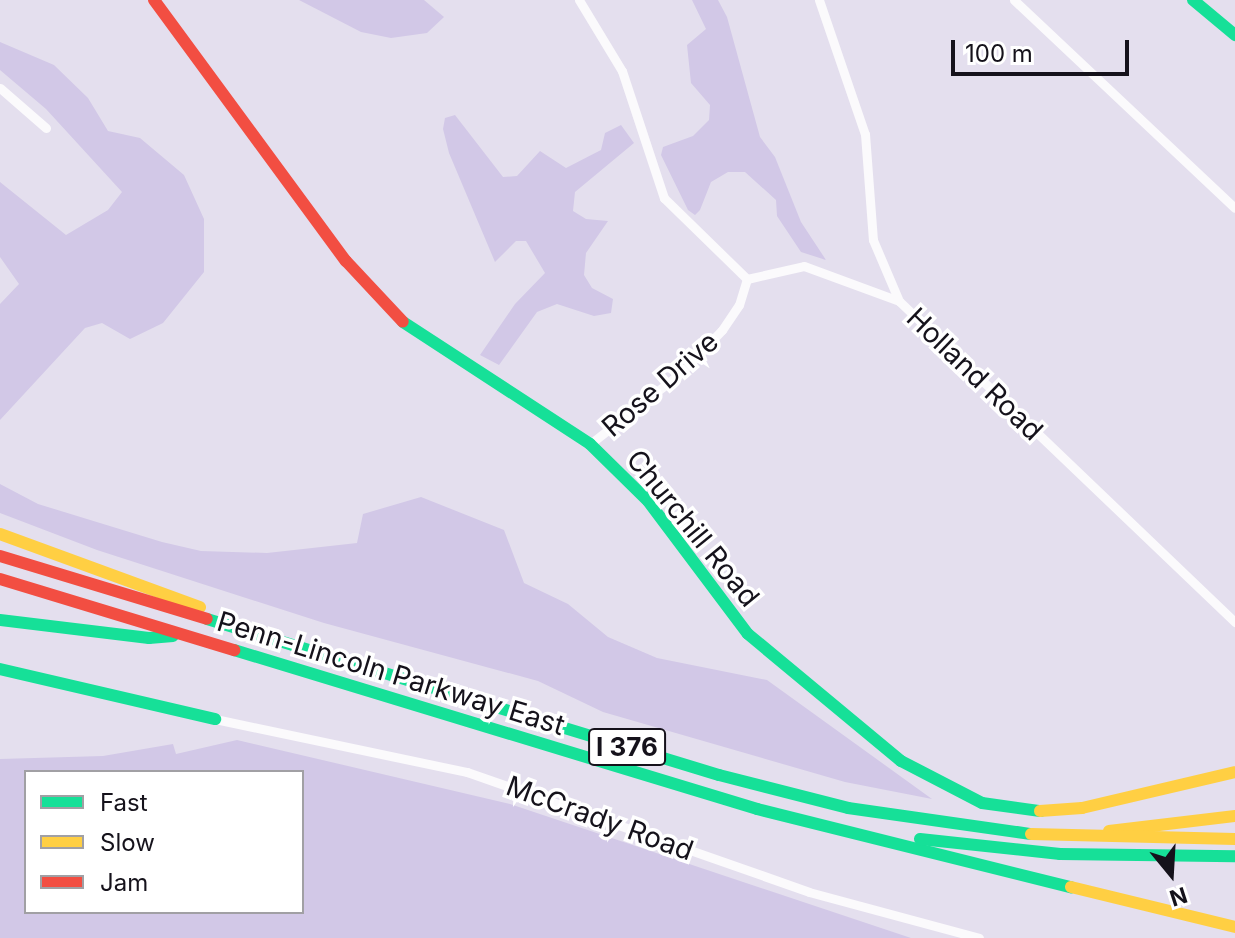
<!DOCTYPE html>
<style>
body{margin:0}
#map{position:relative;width:1235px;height:938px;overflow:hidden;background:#e4dfee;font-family:Inter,sans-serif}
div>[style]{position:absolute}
.green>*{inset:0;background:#d2c8e7}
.street>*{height:9px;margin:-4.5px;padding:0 4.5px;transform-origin:4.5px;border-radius:4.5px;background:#fbfafc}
.fast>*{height:12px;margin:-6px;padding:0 6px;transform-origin:6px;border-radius:6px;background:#16e098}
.slow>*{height:12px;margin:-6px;padding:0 6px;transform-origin:6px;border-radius:6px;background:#ffcf43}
.jam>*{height:12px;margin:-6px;padding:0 6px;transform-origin:6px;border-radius:6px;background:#f24e42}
span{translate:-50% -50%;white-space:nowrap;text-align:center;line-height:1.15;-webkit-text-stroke:7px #fff;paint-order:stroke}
.shield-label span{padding:2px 6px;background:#fff;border:2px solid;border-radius:6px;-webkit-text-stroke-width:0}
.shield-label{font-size:26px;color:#15121b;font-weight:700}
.street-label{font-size:28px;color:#15121b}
.legend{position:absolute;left:24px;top:770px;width:280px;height:144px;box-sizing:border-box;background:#fff;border:2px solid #a1a0a4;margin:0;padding:10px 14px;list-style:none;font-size:24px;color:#15121b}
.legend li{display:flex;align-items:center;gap:16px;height:40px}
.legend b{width:40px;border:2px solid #a1a0a4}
.north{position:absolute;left:1131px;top:834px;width:80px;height:80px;-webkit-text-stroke:6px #fff;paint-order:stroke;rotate:162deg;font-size:22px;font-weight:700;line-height:32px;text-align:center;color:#15121b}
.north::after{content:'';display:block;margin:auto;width:28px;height:36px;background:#15121b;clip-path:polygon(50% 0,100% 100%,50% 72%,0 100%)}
.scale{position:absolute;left:951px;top:40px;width:178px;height:36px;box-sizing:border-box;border:4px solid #15121b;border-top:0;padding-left:10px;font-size:24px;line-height:28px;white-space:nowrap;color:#15121b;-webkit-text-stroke:6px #fff;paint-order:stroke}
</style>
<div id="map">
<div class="green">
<i style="clip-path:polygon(299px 0,424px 0,444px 17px,427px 33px,391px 38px,361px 32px)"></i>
<i style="clip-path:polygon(692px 0,718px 0,727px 17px,760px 137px,775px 157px,801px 222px,826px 260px,801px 252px,777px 216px,776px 200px,745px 172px,728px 172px,711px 182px,700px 210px,695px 215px,688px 210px,661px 155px,663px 147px,693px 136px,709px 120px,710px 105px,691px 83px,687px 45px,706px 29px)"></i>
<i style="clip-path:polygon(0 42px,54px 65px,88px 98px,108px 131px,140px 138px,184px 175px,204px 219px,204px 272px,163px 323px,130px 339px,102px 323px,85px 328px,0 420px,0 304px,19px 284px,0 257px,0 182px,66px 235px,108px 210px,122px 192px,46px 109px,0 70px)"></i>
<i style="clip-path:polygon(455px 115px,503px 177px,517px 176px,540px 151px,566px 168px,601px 150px,605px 133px,621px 125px,634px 143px,575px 192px,573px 211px,586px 219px,608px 221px,586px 253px,584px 275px,592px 288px,613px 299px,611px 313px,594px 316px,557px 304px,537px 312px,499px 365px,480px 355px,515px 304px,545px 273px,526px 241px,516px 241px,495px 262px,449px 153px,443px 129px,445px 118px)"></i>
<i style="clip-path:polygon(0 484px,38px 504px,162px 542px,201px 551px,267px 553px,357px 543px,363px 514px,421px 497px,504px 530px,524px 583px,568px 604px,608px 637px,657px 658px,767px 680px,932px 799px,845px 782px,603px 712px,538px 681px,324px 623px,97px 550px,0 513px)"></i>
<i style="clip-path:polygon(evenodd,237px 740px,510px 804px,911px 938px,0 938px,0 759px,103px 756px,173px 744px,176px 754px,237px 740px,26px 772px,302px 772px,302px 912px,26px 912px,26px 772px)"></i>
</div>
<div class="street">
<i style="left:579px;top:0;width:83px;rotate:58.8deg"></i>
<i style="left:622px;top:71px;width:134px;rotate:71.7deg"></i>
<i style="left:664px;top:198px;width:116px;rotate:44.3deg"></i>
<i style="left:747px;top:279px;width:58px;rotate:-12.8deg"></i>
<i style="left:804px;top:266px;width:101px;rotate:20.2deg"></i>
<i style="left:899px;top:301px;width:465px;rotate:43.7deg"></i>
<i style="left:819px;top:0;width:142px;rotate:71.1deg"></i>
<i style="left:865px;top:134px;width:106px;rotate:85.7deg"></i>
<i style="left:873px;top:240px;width:66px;rotate:66.9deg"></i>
<i style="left:1014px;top:0;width:303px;rotate:43.3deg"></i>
<i style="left:0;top:88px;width:61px;rotate:41deg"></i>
<i style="left:590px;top:444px;width:118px;rotate:-38.1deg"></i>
<i style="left:683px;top:371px;width:57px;rotate:-46.4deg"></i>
<i style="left:722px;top:330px;width:30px;rotate:-56deg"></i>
<i style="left:739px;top:305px;width:27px;rotate:-73deg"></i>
<i style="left:215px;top:719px;width:258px;rotate:11.9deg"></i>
<i style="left:467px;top:772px;width:362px;rotate:19.3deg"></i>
<i style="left:809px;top:892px;width:176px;rotate:15.1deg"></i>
</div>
<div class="fast">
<i style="left:1193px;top:0;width:55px;rotate:39.8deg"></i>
<i style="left:403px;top:322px;width:223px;rotate:33.1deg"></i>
<i style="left:590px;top:444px;width:81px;rotate:44.5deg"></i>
<i style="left:648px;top:501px;width:166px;rotate:53.1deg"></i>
<i style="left:748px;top:634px;width:199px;rotate:39.7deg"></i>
<i style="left:901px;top:761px;width:91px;rotate:27.4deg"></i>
<i style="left:982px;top:803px;width:59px;rotate:7.9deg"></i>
<i style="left:207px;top:619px;width:535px;rotate:16.95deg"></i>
<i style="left:719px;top:775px;width:133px;rotate:14.3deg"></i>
<i style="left:848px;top:808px;width:185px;rotate:8.1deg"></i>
<i style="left:0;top:620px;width:150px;rotate:6.9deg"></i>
<i style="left:149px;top:638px;width:24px;rotate:-5deg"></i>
<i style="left:234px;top:650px;width:547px;rotate:16.91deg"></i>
<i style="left:757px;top:809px;width:324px;rotate:14deg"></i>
<i style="left:0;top:669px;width:221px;rotate:13.1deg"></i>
<i style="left:920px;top:839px;width:141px;rotate:6.1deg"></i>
<i style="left:1060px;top:854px;width:175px;rotate:0.7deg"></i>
</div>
<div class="slow">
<i style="left:0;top:534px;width:213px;rotate:20.1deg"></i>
<i style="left:1040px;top:811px;width:42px;rotate:-4.1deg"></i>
<i style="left:1082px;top:808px;width:157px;rotate:-13.2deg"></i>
<i style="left:1109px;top:831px;width:127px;rotate:-6.8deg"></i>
<i style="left:1031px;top:834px;width:204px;rotate:1.4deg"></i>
<i style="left:1071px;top:887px;width:169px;rotate:13.7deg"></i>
</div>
<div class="jam">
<i style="left:154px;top:0;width:324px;rotate:53.7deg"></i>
<i style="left:346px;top:261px;width:83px;rotate:46.9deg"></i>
<i style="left:0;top:556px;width:216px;rotate:16.9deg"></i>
<i style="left:0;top:579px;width:245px;rotate:16.9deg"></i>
</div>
<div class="shield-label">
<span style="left:627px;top:747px">I 376</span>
</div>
<div class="street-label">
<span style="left:975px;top:374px;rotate:44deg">Holland Road</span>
<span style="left:660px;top:384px;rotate:-41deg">Rose Drive</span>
<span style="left:693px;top:528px;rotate:51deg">Churchill Road</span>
<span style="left:391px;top:673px;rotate:17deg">Penn-Lincoln Parkway East</span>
<span style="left:600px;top:818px;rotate:20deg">McCrady Road</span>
</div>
<ul class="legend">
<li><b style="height:10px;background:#16e098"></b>Fast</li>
<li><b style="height:10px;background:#ffcf43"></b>Slow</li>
<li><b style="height:10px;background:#f24e42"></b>Jam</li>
</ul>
<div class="north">N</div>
<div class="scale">100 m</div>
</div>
